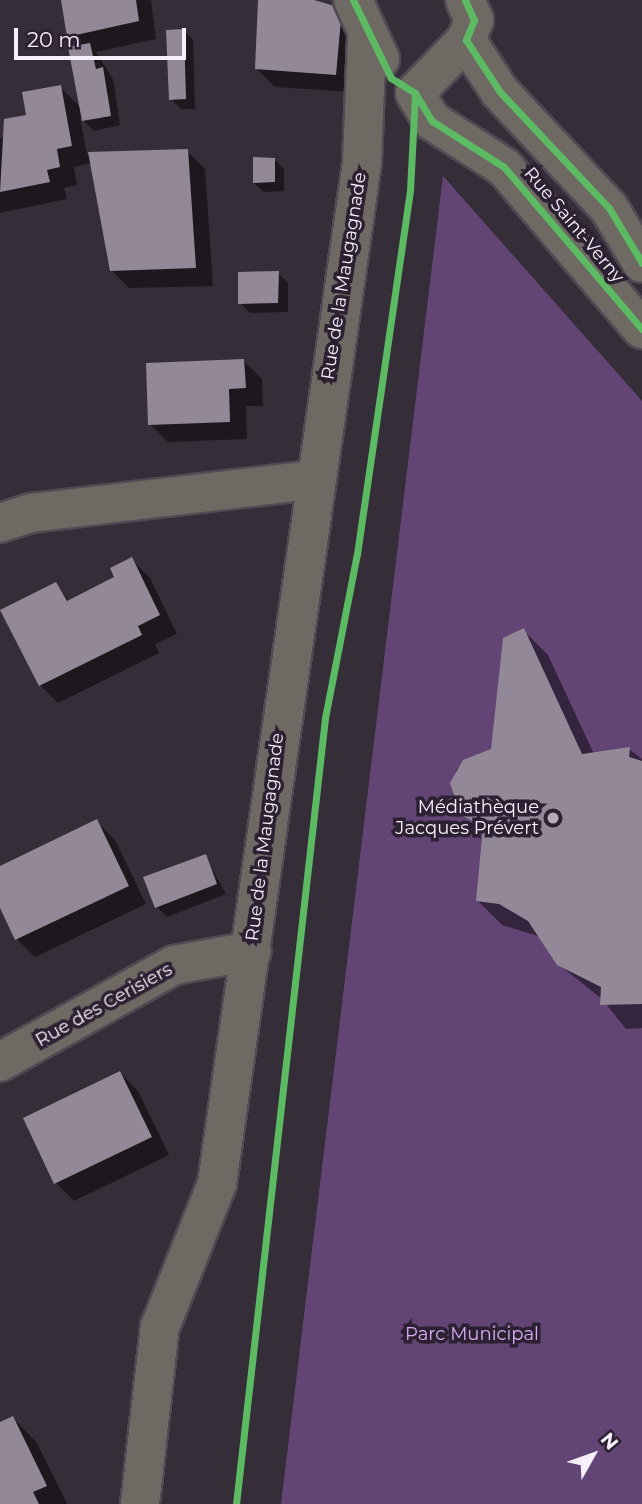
<!DOCTYPE html>
<meta charset="utf-8">
<style>
body{margin:0}
#map{position:relative;width:642px;height:1504px;overflow:hidden;background:#352e39;font-family:Montserrat,sans-serif}
div>[style]{position:absolute}
.green>*{inset:0;background:#634575}
.shadow>*{inset:0;background:#0007}
.building>*{inset:0;background:#928898}
.roads{filter:drop-shadow(2px 0 #4f4a53) drop-shadow(-2px 0 #4f4a53) drop-shadow(0 2px #4f4a53) drop-shadow(0 -2px #4f4a53)}
.street>*{height:38px;margin:-19px;padding:0 19px;transform-origin:19px;border-radius:19px;background:#6e6a63}
.cycleway>*{height:7px;margin:-3.5px;padding:0 3.5px;transform-origin:3.5px;border-radius:3.5px;background:#5cba63}
.dots>*{width:19px;height:19px;translate:-50% -50%;box-sizing:border-box;border:4px solid #2c2132;border-radius:50%}
span{translate:-50% -50%;white-space:nowrap;text-align:center;line-height:1.15;-webkit-text-stroke:7px #2c2132;paint-order:stroke}
.street-label{font-size:18px;color:#f7effc}
.poi-label{font-size:18px;color:#f7effc}
.right{translate:-100% -50%;text-align:right}
.park-label{font-size:18px;color:#d8adf3}
.north{position:absolute;left:558px;top:1420px;width:70px;height:70px;-webkit-text-stroke:5px #2c2132;paint-order:stroke;rotate:50deg;font-size:19px;font-weight:700;line-height:28px;text-align:center;color:#f7effc}
.north::after{content:'';display:block;margin:auto;width:24px;height:32px;background:#f7effc;clip-path:polygon(50% 0,100% 100%,50% 72%,0 100%)}
.scale{position:absolute;left:14px;top:28px;width:172px;height:32px;box-sizing:border-box;border:4px solid #f7effc;border-top:0;padding-left:9px;font-size:21px;line-height:24px;white-space:nowrap;color:#f7effc;-webkit-text-stroke:5px #2c2132;paint-order:stroke}
</style>
<div id="map">
<div class="green">
<i style="clip-path:polygon(443px 176px,642px 401px,642px 1504px,281px 1504px)"></i>
</div>
<div class="shadow">
<i style="clip-path:polygon(62px 0,151px 0,156px 39px,96px 52px,113px 79px,120px 125px,94px 131px,80px 117px,87px 154px,187px 151px,205px 169px,213px 286px,129px 288px,111px 270px,92px 163px,74px 167px,77px 185px,64px 188px,67px 199px,0 213px,0 139px,60px 87px,82px 109px,80px 47px,69px 36px)"></i>
<i style="clip-path:polygon(260px 0,307px 0,359px 28px,353px 92px,275px 87px,257px 69px)"></i>
<i style="clip-path:polygon(183px 30px,193px 40px,195px 109px,181px 109px,171px 99px)"></i>
<i style="clip-path:polygon(274px 159px,284px 169px,284px 191px,264px 192px,254px 183px)"></i>
<i style="clip-path:polygon(278px 273px,288px 283px,288px 312px,250px 313px,240px 303px)"></i>
<i style="clip-path:polygon(244px 361px,262px 379px,263px 406px,246px 406px,247px 439px,168px 442px,150px 424px)"></i>
<i style="clip-path:polygon(132px 560px,150px 578px,177px 634px,155px 644px,159px 653px,58px 703px,40px 685px,56px 584px,69px 601px,116px 578px)"></i>
<i style="clip-path:polygon(523px 630px,548px 655px,594px 754px,629px 749px,642px 759px,642px 1028px,626px 1029px,602px 999px,558px 964px,541px 937px,502px 925px,478px 901px,484px 832px,455px 804px,452px 783px,457px 769px,493px 750px)"></i>
<i style="clip-path:polygon(97px 822px,115px 840px,146px 904px,35px 957px,17px 939px,0 904px,0 868px)"></i>
<i style="clip-path:polygon(205px 856px,226px 894px,167px 917px,157px 907px)"></i>
<i style="clip-path:polygon(120px 1073px,138px 1091px,169px 1155px,74px 1201px,56px 1183px)"></i>
<i style="clip-path:polygon(13px 1418px,37px 1443px,67px 1504px,0 1504px,0 1424px)"></i>
</div>
<div class="building">
<i style="clip-path:polygon(61px 0,136px 0,139px 21px,67px 37px)"></i>
<i style="clip-path:polygon(258px 0,314px 0,342px 8px,336px 75px,255px 69px)"></i>
<i style="clip-path:polygon(184px 29px,186px 99px,169px 100px,166px 30px)"></i>
<i style="clip-path:polygon(90px 43px,96px 69px,103px 67px,111px 116px,82px 121px,68px 47px)"></i>
<i style="clip-path:polygon(61px 85px,72px 146px,57px 149px,60px 167px,47px 170px,50px 182px,0 192px,4px 119px,26px 115px,22px 92px)"></i>
<i style="clip-path:polygon(188px 149px,196px 268px,110px 271px,88px 152px)"></i>
<i style="clip-path:polygon(253px 157px,275px 158px,275px 182px,253px 183px)"></i>
<i style="clip-path:polygon(279px 271px,278px 303px,238px 304px,238px 272px)"></i>
<i style="clip-path:polygon(244px 359px,246px 388px,229px 389px,230px 422px,148px 425px,146px 363px)"></i>
<i style="clip-path:polygon(132px 557px,160px 615px,138px 626px,142px 635px,39px 686px,0 610px,56px 582px,67px 601px,114px 577px,110px 568px)"></i>
<i style="clip-path:polygon(524px 628px,582px 754px,630px 747px,629px 757px,642px 761px,642px 1004px,600px 1005px,601px 987px,557px 965px,528px 921px,499px 904px,476px 901px,483px 827px,460px 814px,450px 783px,463px 760px,491px 749px,503px 638px)"></i>
<i style="clip-path:polygon(97px 819px,129px 886px,15px 940px,0 908px,0 866px)"></i>
<i style="clip-path:polygon(206px 854px,217px 884px,155px 908px,143px 877px)"></i>
<i style="clip-path:polygon(120px 1071px,152px 1137px,54px 1184px,23px 1118px)"></i>
<i style="clip-path:polygon(13px 1416px,47px 1486px,33px 1492px,39px 1504px,0 1504px,0 1422px)"></i>
</div>
<div class="roads">
<div class="street">
<i style="left:353px;top:0;width:65px;rotate:65.4deg"></i>
<i style="left:466px;top:40px;width:62px;rotate:56.8deg"></i>
<i style="left:500px;top:92px;width:159px;rotate:46.8deg"></i>
<i style="left:609px;top:208px;width:64px;rotate:59deg"></i>
<i style="left:415px;top:93px;width:33px;rotate:59deg"></i>
<i style="left:432px;top:121px;width:85px;rotate:32.6deg"></i>
<i style="left:504px;top:167px;width:213px;rotate:49.6deg"></i>
<i style="left:415px;top:93px;width:74px;rotate:-46.1deg"></i>
<i style="left:466px;top:40px;width:22px;rotate:-68deg"></i>
<i style="left:474px;top:20px;width:22px;rotate:-114deg"></i>
<i style="left:0;top:523px;width:33px;rotate:-18deg"></i>
<i style="left:31px;top:513px;width:284px;rotate:-6.7deg"></i>
<i style="left:0;top:1062px;width:199px;rotate:-29.1deg"></i>
<i style="left:174px;top:965px;width:79px;rotate:-10.2deg"></i>
<i style="left:140px;top:1504px;width:178px;rotate:-83.6deg"></i>
<i style="left:160px;top:1327px;width:154px;rotate:-68.3deg"></i>
<i style="left:217px;top:1184px;width:1032px;rotate:-81.92deg"></i>
<i style="left:362px;top:162px;width:127px;rotate:-87.7deg"></i>
</div>
</div>
<div class="cycleway">
<i style="left:353px;top:0;width:87px;rotate:64deg"></i>
<i style="left:391px;top:78px;width:28px;rotate:32deg"></i>
<i style="left:465px;top:0;width:22px;rotate:66deg"></i>
<i style="left:474px;top:20px;width:22px;rotate:112deg"></i>
<i style="left:466px;top:40px;width:62px;rotate:56.8deg"></i>
<i style="left:500px;top:92px;width:159px;rotate:46.8deg"></i>
<i style="left:609px;top:208px;width:64px;rotate:59deg"></i>
<i style="left:415px;top:93px;width:33px;rotate:59deg"></i>
<i style="left:432px;top:121px;width:85px;rotate:32.6deg"></i>
<i style="left:504px;top:167px;width:213px;rotate:49.6deg"></i>
<i style="left:236px;top:1504px;width:791px;rotate:-83.54deg"></i>
<i style="left:325px;top:718px;width:167px;rotate:-79deg"></i>
<i style="left:357px;top:554px;width:368px;rotate:-81.7deg"></i>
<i style="left:410px;top:190px;width:97px;rotate:-87deg"></i>
</div>
<div class="dots">
<i style="left:553px;top:818px;background:#b3abb8"></i>
</div>
<div class="street-label">
<span style="left:574px;top:225px;rotate:50deg">Rue Saint-Verny</span>
<span style="left:344px;top:276px;rotate:-81deg">Rue de la Maugagnade</span>
<span style="left:265px;top:837px;rotate:-83deg">Rue de la Maugagnade</span>
<span style="left:104px;top:1005px;rotate:-29deg">Rue des Cerisiers</span>
</div>
<div class="poi-label">
<span class="right" style="left:539px;top:818px">Médiathèque<br>Jacques Prévert</span>
</div>
<div class="park-label">
<span style="left:472px;top:1334px">Parc Municipal</span>
</div>
<div class="north">N</div>
<div class="scale">20 m</div>
</div>
